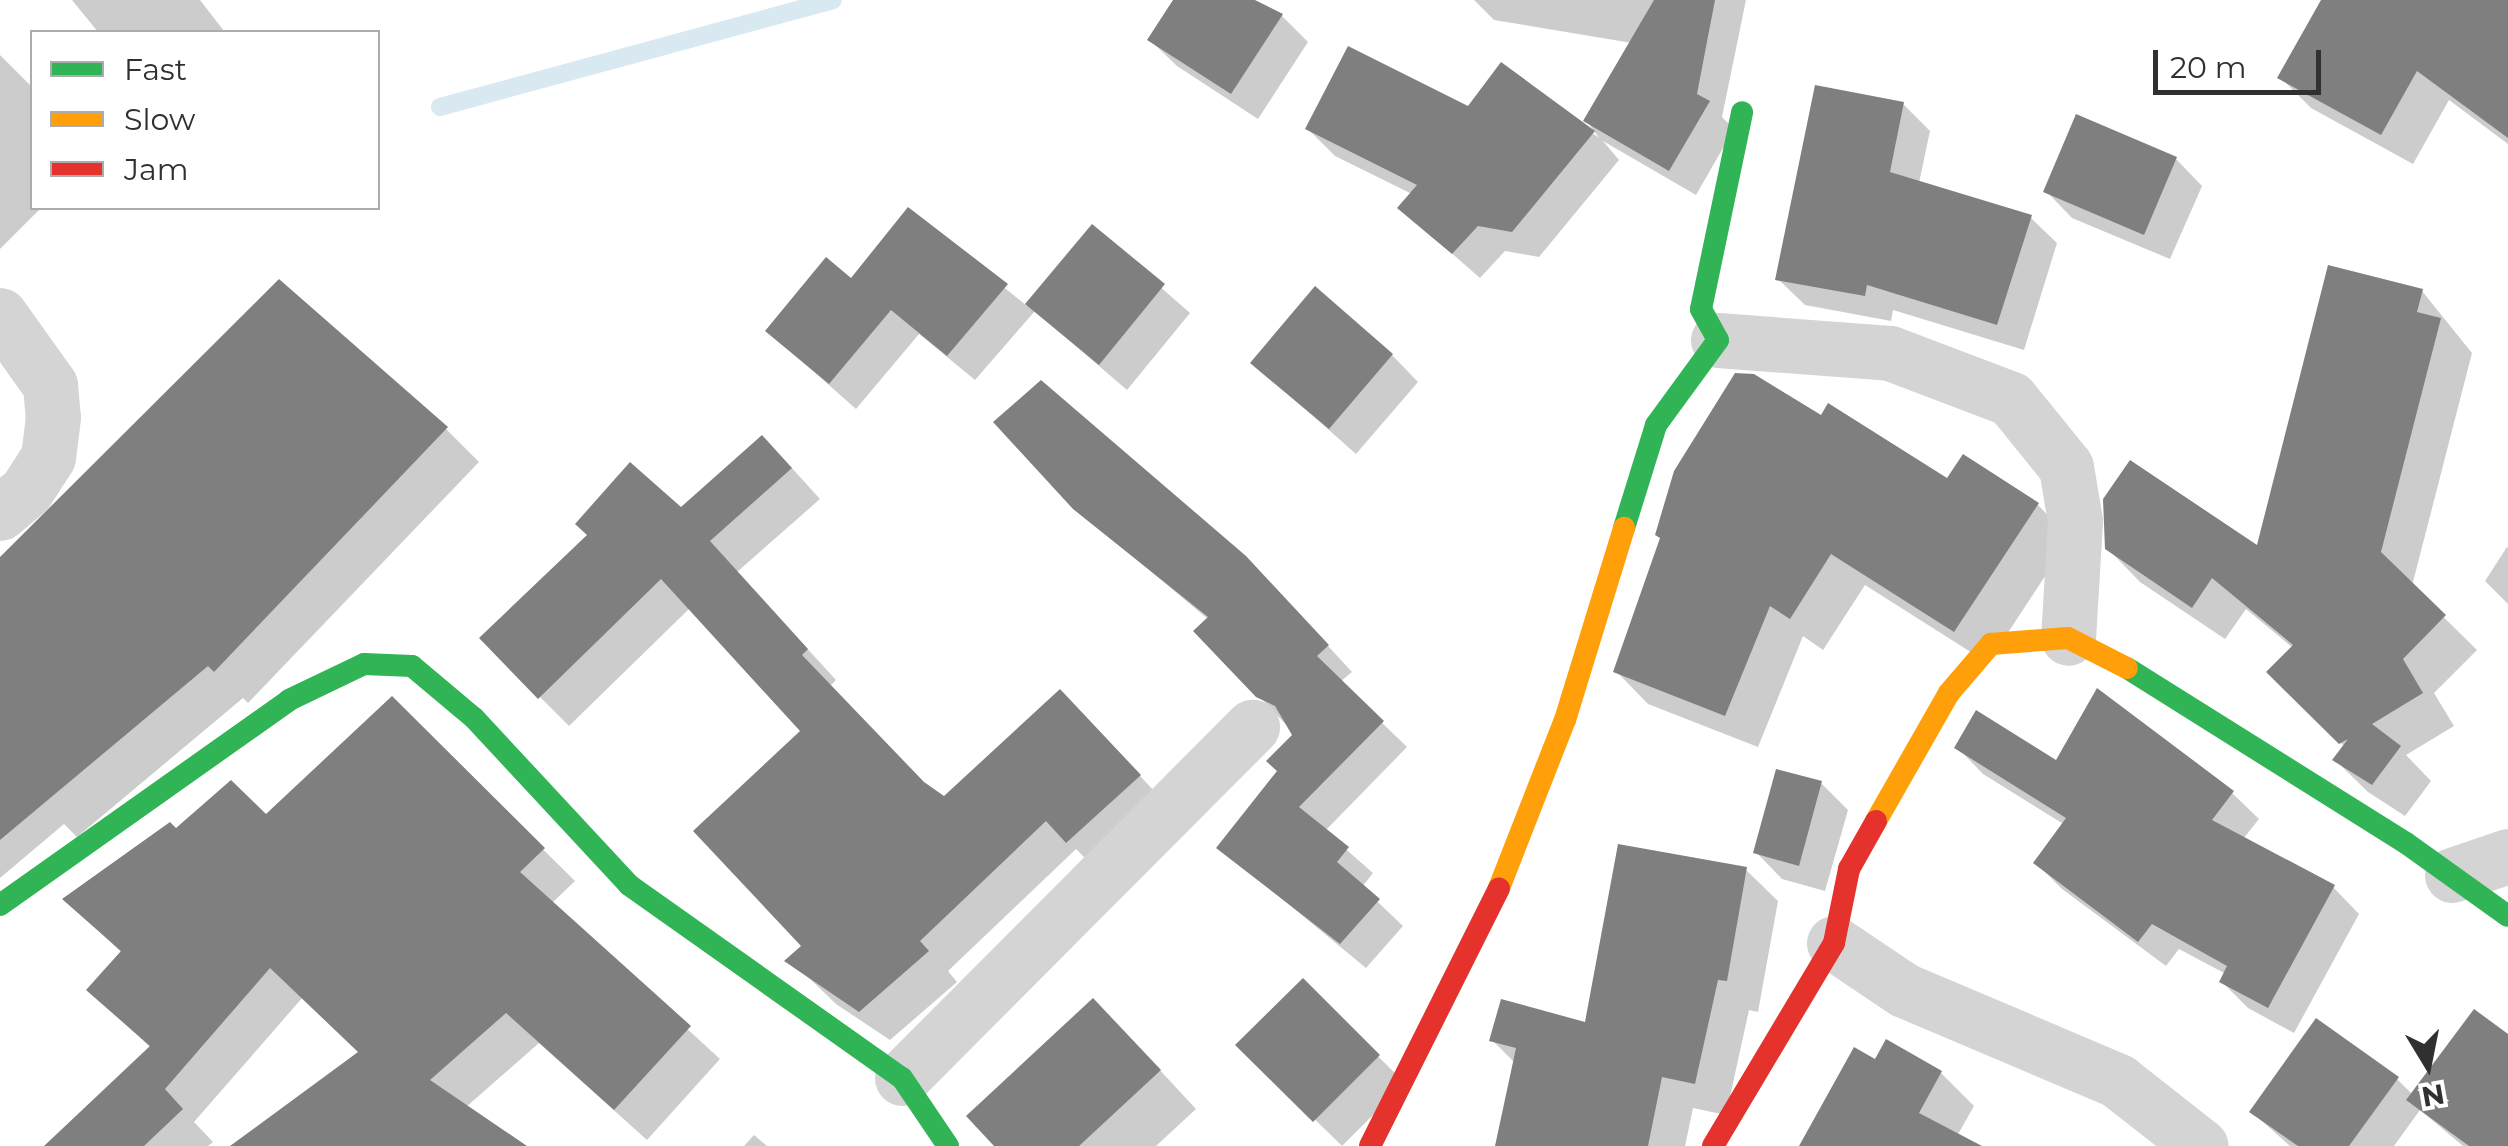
<!DOCTYPE html>
<style>
body{margin:0}
#map{position:relative;width:2508px;height:1146px;overflow:hidden;background:#fff;font-family:Montserrat,sans-serif}
div>[style]{position:absolute}
.shadow>*{inset:0;background:#0003}
.stream>*{height:18px;margin:-9px;padding:0 9px;transform-origin:9px;border-radius:9px;background:#d9e9f2}
.building>*{inset:0;background:#7f7f7f}
.street>*{height:55px;margin:-27.5px;padding:0 27.5px;transform-origin:27.5px;border-radius:27.5px;background:#d4d4d4}
.fast>*{height:22px;margin:-11px;padding:0 11px;transform-origin:11px;border-radius:11px;background:#30b455}
.slow>*{height:22px;margin:-11px;padding:0 11px;transform-origin:11px;border-radius:11px;background:#ff9f0a}
.jam>*{height:22px;margin:-11px;padding:0 11px;transform-origin:11px;border-radius:11px;background:#e5322d}
span{translate:-50% -50%;white-space:nowrap;text-align:center;line-height:1.15;-webkit-text-stroke:10px #fff;paint-order:stroke}
.legend{position:absolute;left:30px;top:30px;width:350px;height:180px;box-sizing:border-box;background:#fff;border:2px solid #acacac;margin:0;padding:12px 18px;list-style:none;font-size:30px;color:#303030}
.legend li{display:flex;align-items:center;gap:20px;height:50px}
.legend b{width:50px;border:2px solid #acacac}
.north{position:absolute;left:2378px;top:1016px;width:100px;height:100px;-webkit-text-stroke:8px #fff;paint-order:stroke;rotate:170deg;font-size:28px;font-weight:700;line-height:40px;text-align:center;color:#303030}
.north::after{content:'';display:block;margin:auto;width:35px;height:45px;background:#303030;clip-path:polygon(50% 0,100% 100%,50% 72%,0 100%)}
.scale{position:absolute;left:2153px;top:50px;width:168px;height:45px;box-sizing:border-box;border:5px solid #303030;border-top:0;padding-left:12px;font-size:30px;line-height:35px;white-space:nowrap;color:#303030;-webkit-text-stroke:8px #fff;paint-order:stroke}
</style>
<div id="map">
<div class="shadow">
<i style="clip-path:polygon(72px 0,200px 0,224px 31px,98px 32px)"></i>
<i style="clip-path:polygon(1176px 0,1250px 0,1282px 16px,1308px 42px,1258px 119px,1177px 66px,1150px 40px)"></i>
<i style="clip-path:polygon(1474px 0,1746px 0,1722px 117px,1734px 129px,1696px 195px,1603px 141px,1619px 160px,1539px 257px,1505px 251px,1480px 278px,1400px 208px,1412px 194px,1335px 156px,1308px 129px,1469px 110px,1502px 65px,1599px 138px,1586px 120px,1632px 43px,1494px 20px)"></i>
<i style="clip-path:polygon(2324px 0,2496px 0,2508px 7px,2508px 144px,2449px 100px,2413px 164px,2311px 108px,2280px 77px)"></i>
<i style="clip-path:polygon(0 55px,32px 87px,32px 208px,41px 208px,0 249px)"></i>
<i style="clip-path:polygon(1903px 104px,1930px 131px,1919px 183px,2030px 217px,2057px 243px,2024px 350px,1893px 310px,1891px 321px,1805px 305px,1778px 279px)"></i>
<i style="clip-path:polygon(2176px 159px,2202px 186px,2170px 259px,2072px 218px,2046px 191px)"></i>
<i style="clip-path:polygon(909px 210px,1027px 306px,1092px 227px,1190px 313px,1127px 390px,1035px 311px,975px 380px,919px 334px,856px 409px,768px 331px,851px 281px)"></i>
<i style="clip-path:polygon(2422px 291px,2472px 353px,2412px 586px,2477px 650px,2434px 693px,2454px 726px,2406px 755px,2431px 781px,2405px 816px,2368px 792px,2335px 760px,2345px 747px,2269px 672px,2293px 648px,2246px 609px,2225px 639px,2140px 582px,2107px 548px,2258px 549px)"></i>
<i style="clip-path:polygon(1392px 355px,1418px 382px,1356px 454px,1253px 363px)"></i>
<i style="clip-path:polygon(1822px 418px,1948px 481px,2038px 505px,2070px 538px,1988px 663px,1865px 585px,1823px 650px,1803px 636px,1758px 747px,1648px 704px,1616px 671px)"></i>
<i style="clip-path:polygon(446px 429px,479px 462px,248px 703px,243px 698px,77px 837px,64px 824px,0 878px,0 579px)"></i>
<i style="clip-path:polygon(791px 467px,820px 499px,737px 572px,836px 680px,830px 686px,926px 786px,944px 799px,1089px 721px,1168px 806px,1097px 870px,1076px 849px,948px 971px,957px 982px,890px 1040px,836px 1004px,806px 975px,803px 732px,690px 608px,569px 726px,540px 697px,681px 510px)"></i>
<i style="clip-path:polygon(1075px 508px,1271px 584px,1352px 672px,1340px 682px,1407px 747px,1325px 831px,1373px 873px,1362px 887px,1403px 926px,1366px 968px,1219px 847px,1280px 771px,1296px 735px,1258px 695px,1209px 620px)"></i>
<i style="clip-path:polygon(2507px 547px,2508px 548px,2508px 604px,2485px 581px)"></i>
<i style="clip-path:polygon(392px 700px,575px 881px,551px 904px,720px 1059px,647px 1140px,539px 1043px,466px 1107px,523px 1146px,272px 1146px,361px 1053px,303px 997px,194px 1122px,213px 1142px,208px 1146px,47px 1146px,151px 1048px,89px 990px,122px 953px,66px 900px,176px 831px,266px 818px)"></i>
<i style="clip-path:polygon(1957px 747px,2232px 793px,2259px 819px,2243px 839px,2333px 887px,2359px 914px,2294px 1033px,2248px 1008px,2222px 982px,2226px 974px,2179px 949px,2166px 966px,2062px 889px,2036px 863px,2065px 825px,1983px 774px)"></i>
<i style="clip-path:polygon(1821px 783px,1848px 810px,1825px 891px,1782px 879px,1756px 852px)"></i>
<i style="clip-path:polygon(1746px 870px,1778px 901px,1758px 1012px,1749px 1010px,1726px 1115px,1693px 1108px,1685px 1146px,1498px 1146px,1515px 1063px,1492px 1040px,1587px 1025px)"></i>
<i style="clip-path:polygon(1303px 982px,1405px 1083px,1342px 1146px,1239px 1045px)"></i>
<i style="clip-path:polygon(2508px 1037px,2508px 1146px,2463px 1146px,2420px 1110px,2394px 1146px,2290px 1146px,2252px 1112px,2397px 1079px,2413px 1095px)"></i>
<i style="clip-path:polygon(1130px 1038px,1196px 1109px,1156px 1146px,997px 1146px)"></i>
<i style="clip-path:polygon(1876px 1062px,1941px 1073px,1974px 1106px,1957px 1136px,1977px 1146px,1802px 1146px)"></i>
<i style="clip-path:polygon(754px 1135px,767px 1146px,744px 1146px)"></i>
</div>
<div class="stream">
<i style="left:440px;top:107px;width:407px;rotate:-15.2deg"></i>
</div>
<div class="building">
<i style="clip-path:polygon(1173px 0,1255px 0,1283px 14px,1231px 94px,1147px 40px)"></i>
<i style="clip-path:polygon(1654px 0,1715px 0,1697px 94px,1710px 101px,1669px 171px,1583px 121px)"></i>
<i style="clip-path:polygon(2321px 0,2508px 0,2508px 138px,2417px 71px,2381px 135px,2277px 78px)"></i>
<i style="clip-path:polygon(1348px 46px,1468px 106px,1501px 62px,1595px 131px,1512px 232px,1478px 226px,1452px 254px,1397px 208px,1417px 185px,1305px 129px)"></i>
<i style="clip-path:polygon(1815px 85px,1904px 102px,1890px 172px,2032px 215px,1997px 325px,1867px 285px,1865px 296px,1775px 280px)"></i>
<i style="clip-path:polygon(2076px 114px,2177px 157px,2144px 235px,2043px 192px)"></i>
<i style="clip-path:polygon(908px 207px,1008px 284px,947px 356px,891px 310px,829px 384px,765px 331px,826px 257px,851px 278px)"></i>
<i style="clip-path:polygon(1092px 224px,1165px 284px,1099px 365px,1025px 304px)"></i>
<i style="clip-path:polygon(2328px 265px,2423px 289px,2417px 312px,2441px 318px,2381px 552px,2446px 615px,2403px 659px,2423px 693px,2372px 724px,2401px 746px,2372px 785px,2332px 760px,2348px 739px,2339px 744px,2266px 672px,2293px 645px,2212px 578px,2192px 608px,2105px 549px,2103px 499px,2130px 460px,2257px 545px)"></i>
<i style="clip-path:polygon(279px 279px,448px 427px,214px 672px,208px 666px,0 840px,0 557px)"></i>
<i style="clip-path:polygon(1315px 286px,1393px 354px,1329px 429px,1250px 363px)"></i>
<i style="clip-path:polygon(1735px 373px,1754px 374px,1821px 415px,1828px 403px,1947px 478px,1963px 454px,2039px 503px,1954px 632px,1831px 554px,1790px 619px,1770px 606px,1725px 716px,1613px 672px,1660px 538px,1655px 535px,1674px 471px)"></i>
<i style="clip-path:polygon(1041px 380px,1246px 556px,1329px 645px,1317px 656px,1384px 721px,1299px 807px,1349px 847px,1337px 862px,1380px 899px,1340px 944px,1216px 848px,1277px 771px,1266px 761px,1292px 735px,1275px 706px,1256px 697px,1193px 631px,1208px 617px,1073px 509px,993px 422px)"></i>
<i style="clip-path:polygon(762px 435px,792px 468px,710px 541px,808px 649px,802px 655px,924px 782px,944px 796px,1060px 689px,1141px 775px,1066px 843px,1046px 821px,920px 941px,929px 951px,859px 1012px,784px 961px,801px 946px,693px 831px,800px 731px,661px 579px,538px 699px,479px 638px,587px 535px,575px 524px,630px 462px,681px 507px)"></i>
<i style="clip-path:polygon(2097px 688px,2234px 791px,2212px 820px,2335px 885px,2268px 1008px,2219px 982px,2227px 966px,2152px 924px,2138px 942px,2033px 863px,2066px 818px,1954px 748px,1976px 710px,2056px 760px)"></i>
<i style="clip-path:polygon(392px 696px,545px 848px,520px 872px,691px 1026px,614px 1110px,506px 1013px,430px 1080px,527px 1146px,230px 1146px,358px 1052px,270px 968px,165px 1089px,183px 1109px,144px 1146px,44px 1146px,150px 1046px,86px 990px,121px 951px,62px 899px,170px 822px,176px 828px,231px 780px,266px 814px)"></i>
<i style="clip-path:polygon(1776px 769px,1822px 781px,1799px 866px,1753px 853px)"></i>
<i style="clip-path:polygon(1618px 844px,1747px 867px,1727px 981px,1718px 980px,1695px 1084px,1662px 1077px,1648px 1146px,1495px 1146px,1516px 1048px,1489px 1041px,1501px 999px,1585px 1022px)"></i>
<i style="clip-path:polygon(1303px 978px,1380px 1055px,1313px 1122px,1235px 1045px)"></i>
<i style="clip-path:polygon(1093px 998px,1161px 1070px,1079px 1146px,994px 1146px,966px 1116px)"></i>
<i style="clip-path:polygon(2474px 1009px,2508px 1034px,2508px 1146px,2469px 1146px,2406px 1100px)"></i>
<i style="clip-path:polygon(2316px 1018px,2399px 1077px,2349px 1146px,2298px 1146px,2249px 1112px)"></i>
<i style="clip-path:polygon(1886px 1039px,1942px 1071px,1919px 1113px,1982px 1146px,1799px 1146px,1854px 1047px,1875px 1059px)"></i>
</div>
<div class="street">
<i style="left:0;top:315px;width:86px;rotate:54.5deg"></i>
<i style="left:50px;top:385px;width:32px;rotate:85deg"></i>
<i style="left:53px;top:417px;width:40px;rotate:97.1deg"></i>
<i style="left:48px;top:457px;width:40px;rotate:122.9deg"></i>
<i style="left:26px;top:491px;width:34px;rotate:140deg"></i>
<i style="left:1718px;top:340px;width:172px;rotate:4.3deg"></i>
<i style="left:1890px;top:353px;width:129px;rotate:20.8deg"></i>
<i style="left:2011px;top:399px;width:87px;rotate:51deg"></i>
<i style="left:2066px;top:467px;width:55px;rotate:80.5deg"></i>
<i style="left:2075px;top:521px;width:117px;rotate:93.4deg"></i>
<i style="left:2452px;top:875px;width:59px;rotate:-18.7deg"></i>
<i style="left:1834px;top:943px;width:84px;rotate:33.9deg"></i>
<i style="left:1904px;top:990px;width:233px;rotate:23deg"></i>
<i style="left:2118px;top:1081px;width:105px;rotate:38.1deg"></i>
<i style="left:902px;top:1078px;width:496px;rotate:-45.1deg"></i>
</div>
<div class="fast">
<i style="left:1624px;top:528px;width:108px;rotate:-72.7deg"></i>
<i style="left:1656px;top:425px;width:105px;rotate:-53.9deg"></i>
<i style="left:1718px;top:340px;width:35px;rotate:-119deg"></i>
<i style="left:1701px;top:309px;width:201px;rotate:-78.2deg"></i>
<i style="left:2127px;top:668px;width:329px;rotate:32.1deg"></i>
<i style="left:2406px;top:843px;width:125px;rotate:35.6deg"></i>
<i style="left:0;top:905px;width:354px;rotate:-35.3deg"></i>
<i style="left:289px;top:700px;width:83px;rotate:-25.6deg"></i>
<i style="left:364px;top:664px;width:48px;rotate:2.4deg"></i>
<i style="left:412px;top:666px;width:81px;rotate:40deg"></i>
<i style="left:474px;top:718px;width:228px;rotate:47.1deg"></i>
<i style="left:629px;top:885px;width:334px;rotate:35.3deg"></i>
<i style="left:902px;top:1078px;width:82px;rotate:55.9deg"></i>
</div>
<div class="slow">
<i style="left:1876px;top:821px;width:147px;rotate:-60.3deg"></i>
<i style="left:1949px;top:693px;width:65px;rotate:-49.4deg"></i>
<i style="left:1991px;top:644px;width:77px;rotate:-4.5deg"></i>
<i style="left:2068px;top:638px;width:66px;rotate:27deg"></i>
<i style="left:1499px;top:888px;width:180px;rotate:-68.6deg"></i>
<i style="left:1565px;top:720px;width:201px;rotate:-72.9deg"></i>
</div>
<div class="jam">
<i style="left:1370px;top:1146px;width:288px;rotate:-63.4deg"></i>
<i style="left:1713px;top:1146px;width:236px;rotate:-59.2deg"></i>
<i style="left:1834px;top:943px;width:76px;rotate:-78.5deg"></i>
<i style="left:1849px;top:869px;width:55px;rotate:-60.6deg"></i>
</div>
<ul class="legend">
<li><b style="height:12px;background:#30b455"></b>Fast</li>
<li><b style="height:12px;background:#ff9f0a"></b>Slow</li>
<li><b style="height:12px;background:#e5322d"></b>Jam</li>
</ul>
<div class="north">N</div>
<div class="scale">20 m</div>
</div>
